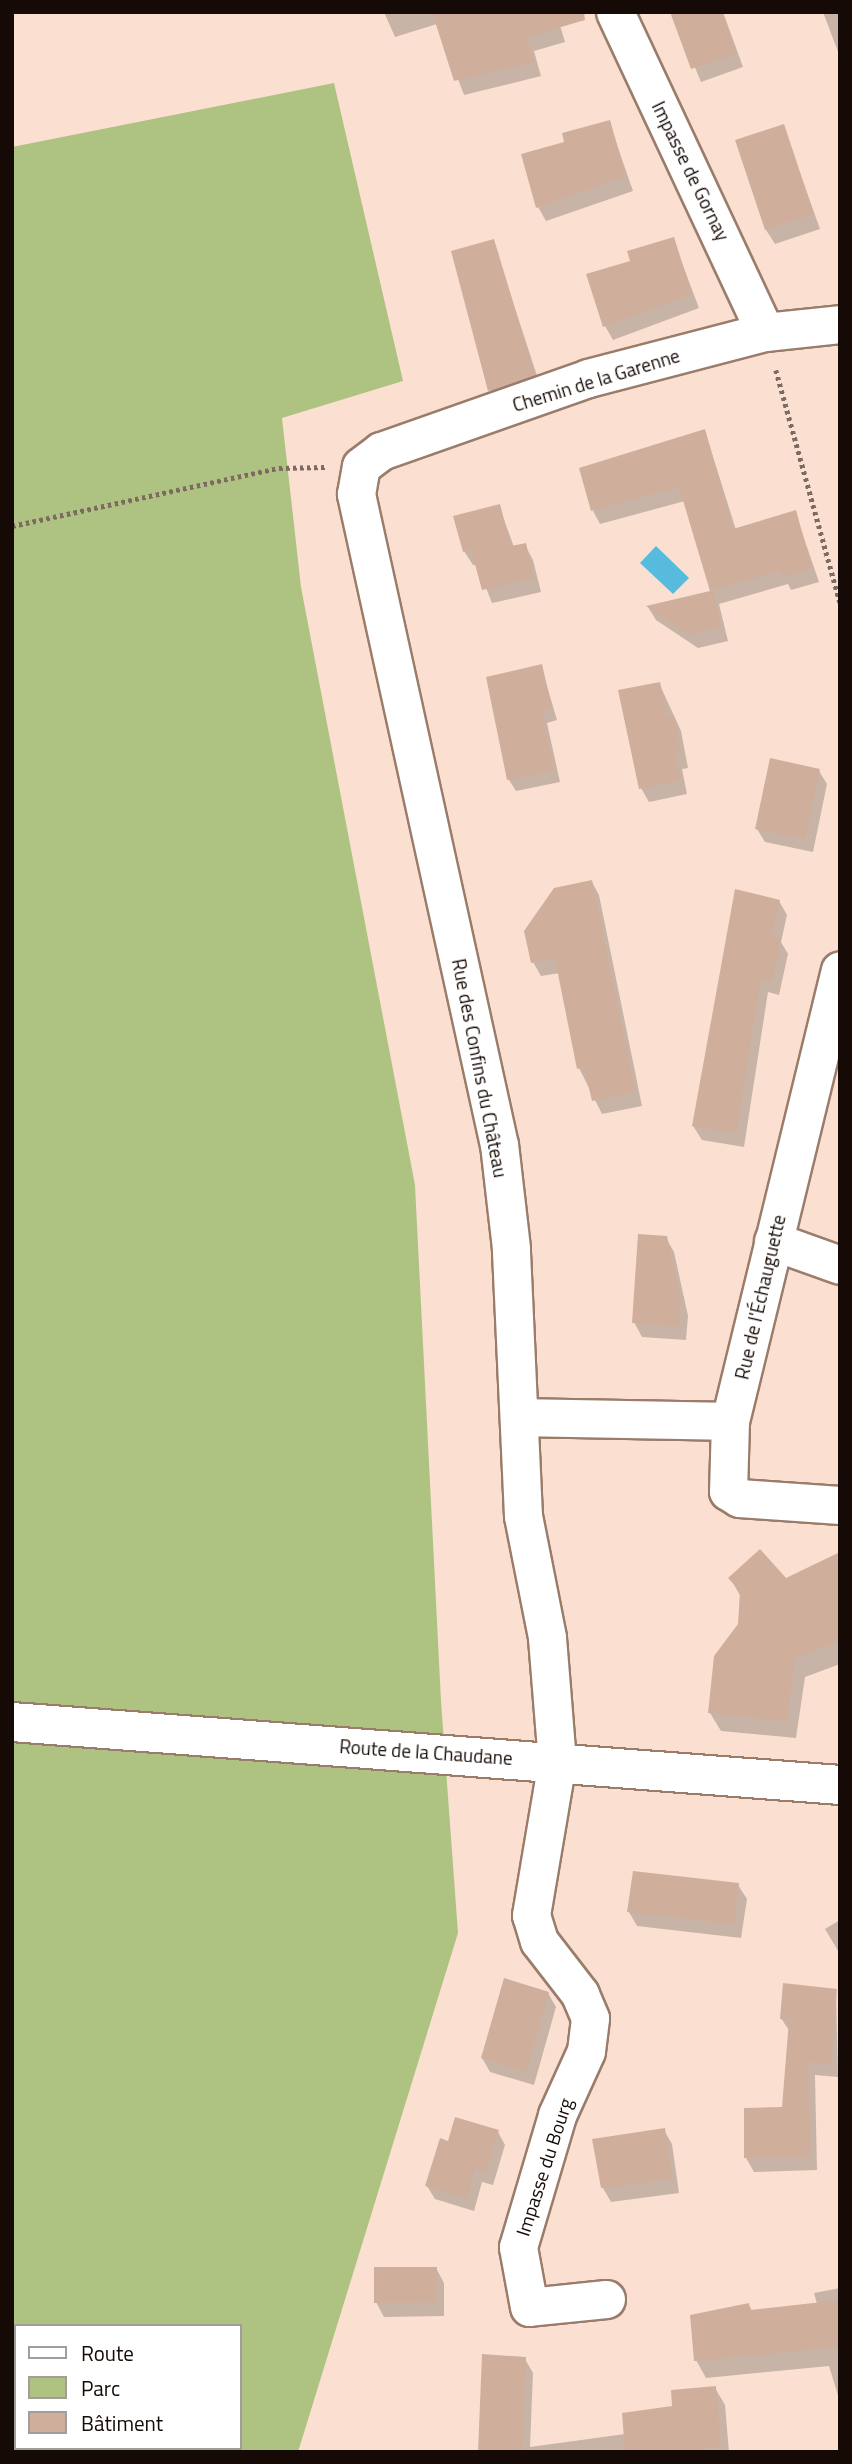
<!DOCTYPE html>
<meta charset="utf-8">
<style>
body{margin:0}
#map{position:relative;width:852px;height:2464px;overflow:hidden;background:#fbe0d1;font-family:"Titillium Web",sans-serif}
div>[style]{position:absolute}
.green>*{inset:0;background:#aec382}
.water>*{inset:0;background:#56bbdd}
.shadow>*{inset:0;background:#0003}
.building>*{inset:0;background:#cfaf9c}
.path>*{height:4.5px;margin-top:-2.25px;transform-origin:0;background:repeating-linear-gradient(90deg,#7d6b61 0 3.5px,transparent 0 7px)}
.roads{filter:drop-shadow(2px 0 #9a7c6a) drop-shadow(-2px 0 #9a7c6a) drop-shadow(0 2px #9a7c6a) drop-shadow(0 -2px #9a7c6a)}
.street>*{height:37px;margin:-18.5px;padding:0 18.5px;transform-origin:18.5px;border-radius:18.5px;background:#fff}
.secondary>*{height:38px;margin:-19px;padding:0 19px;transform-origin:19px;border-radius:19px;background:#fff}
span{translate:-50% -50%;white-space:nowrap;text-align:center;line-height:1.15;-webkit-text-stroke:5px #fff;paint-order:stroke}
.street-label{font-size:19px;color:#150a05}
.frame{position:absolute;inset:0;border:14px solid #150a05;pointer-events:none}
.legend{position:absolute;left:14px;top:2324px;width:228px;height:126px;box-sizing:border-box;background:#fff;border:2px solid #a19d9b;margin:0;padding:9px 12px;list-style:none;font-size:21px;color:#150a05}
.legend li{display:flex;align-items:center;gap:14px;height:35px}
.legend b{width:35px;border:2px solid #a19d9b}
</style>
<div id="map">
<div class="green">
<i style="clip-path:polygon(evenodd,334px 83px,403px 381px,282px 418px,301px 587px,415px 1185px,441px 1701px,458px 1933px,298px 2452px,12px 2452px,12px 147px,334px 83px,16px 2326px,240px 2326px,240px 2448px,16px 2448px,16px 2326px)"></i>
</div>
<div class="water">
<i style="clip-path:polygon(656px 546px,689px 578px,673px 594px,640px 563px)"></i>
</div>
<div class="shadow">
<i style="clip-path:polygon(384px 12px,556px 12px,565px 42px,534px 51px,541px 76px,464px 95px,437px 24px,395px 37px)"></i>
<i style="clip-path:polygon(672px 12px,723px 12px,743px 67px,701px 82px)"></i>
<i style="clip-path:polygon(823px 12px,840px 12px,840px 57px)"></i>
<i style="clip-path:polygon(609px 122px,633px 191px,546px 221px,538px 207px,567px 143px)"></i>
<i style="clip-path:polygon(783px 126px,820px 229px,775px 244px,766px 230px)"></i>
<i style="clip-path:polygon(673px 239px,699px 308px,613px 340px,605px 326px,632px 262px)"></i>
<i style="clip-path:polygon(493px 241px,541px 388px,498px 403px,490px 390px)"></i>
<i style="clip-path:polygon(705px 431px,736px 530px,795px 512px,819px 582px,791px 590px,788px 584px,719px 604px,728px 641px,698px 648px,656px 620px,648px 607px,712px 592px,685px 501px,600px 524px,593px 511px)"></i>
<i style="clip-path:polygon(499px 506px,514px 547px,525px 545px,533px 560px,541px 592px,492px 603px,477px 565px,473px 565px,464px 551px)"></i>
<i style="clip-path:polygon(541px 666px,557px 720px,547px 723px,560px 782px,516px 791px,509px 780px)"></i>
<i style="clip-path:polygon(659px 683px,681px 731px,688px 768px,682px 769px,687px 794px,649px 802px,641px 788px)"></i>
<i style="clip-path:polygon(819px 771px,827px 784px,813px 852px,765px 842px,757px 829px)"></i>
<i style="clip-path:polygon(592px 882px,599px 895px,642px 1106px,602px 1114px,579px 1068px,560px 973px,541px 976px,533px 962px)"></i>
<i style="clip-path:polygon(779px 901px,787px 915px,781px 942px,788px 954px,779px 995px,768px 992px,744px 1147px,702px 1140px,693px 1126px)"></i>
<i style="clip-path:polygon(666px 1238px,674px 1252px,688px 1316px,686px 1340px,642px 1337px,634px 1322px)"></i>
<i style="clip-path:polygon(840px 1554px,840px 1664px,805px 1677px,796px 1738px,721px 1731px,710px 1713px,740px 1625px,741px 1597px,730px 1578px,786px 1580px)"></i>
<i style="clip-path:polygon(738px 1885px,747px 1899px,741px 1938px,637px 1926px,629px 1912px)"></i>
<i style="clip-path:polygon(840px 1920px,840px 1954px,825px 1929px)"></i>
<i style="clip-path:polygon(836px 1991px,838px 2077px,815px 2075px,817px 2170px,754px 2172px,746px 2158px,783px 2109px,790px 2032px,781px 2018px)"></i>
<i style="clip-path:polygon(548px 1993px,556px 2007px,534px 2085px,490px 2072px,482px 2058px)"></i>
<i style="clip-path:polygon(664px 2130px,672px 2144px,679px 2193px,611px 2202px,603px 2188px,594px 2140px)"></i>
<i style="clip-path:polygon(498px 2132px,505px 2145px,493px 2185px,482px 2182px,474px 2211px,435px 2199px,427px 2186px,449px 2143px)"></i>
<i style="clip-path:polygon(436px 2268px,444px 2283px,444px 2316px,384px 2317px,376px 2302px)"></i>
<i style="clip-path:polygon(840px 2288px,840px 2402px,829px 2366px,706px 2378px,696px 2360px,749px 2305px,752px 2311px,817px 2304px,814px 2293px)"></i>
<i style="clip-path:polygon(525px 2359px,533px 2373px,530px 2447px,625px 2434px,715px 2388px,725px 2405px,729px 2452px,480px 2452px)"></i>
</div>
<div class="building">
<i style="clip-path:polygon(432px 12px,584px 12px,585px 20px,527px 37px,534px 62px,454px 81px)"></i>
<i style="clip-path:polygon(670px 12px,722px 12px,737px 53px,691px 69px)"></i>
<i style="clip-path:polygon(610px 120px,626px 176px,536px 208px,521px 154px,564px 142px,562px 133px)"></i>
<i style="clip-path:polygon(784px 124px,814px 214px,765px 230px,735px 140px)"></i>
<i style="clip-path:polygon(674px 237px,692px 294px,603px 327px,586px 274px,630px 261px,627px 251px)"></i>
<i style="clip-path:polygon(494px 239px,535px 375px,488px 391px,451px 251px)"></i>
<i style="clip-path:polygon(705px 429px,733px 529px,796px 510px,812px 568px,782px 577px,779px 571px,713px 590px,721px 627px,689px 635px,646px 606px,710px 591px,679px 487px,591px 511px,579px 468px)"></i>
<i style="clip-path:polygon(500px 504px,511px 546px,526px 543px,534px 578px,482px 590px,471px 550px,463px 552px,453px 516px)"></i>
<i style="clip-path:polygon(542px 664px,552px 708px,542px 711px,554px 770px,507px 780px,486px 677px)"></i>
<i style="clip-path:polygon(660px 682px,667px 716px,674px 715px,681px 754px,675px 755px,681px 780px,639px 789px,618px 690px)"></i>
<i style="clip-path:polygon(770px 758px,820px 769px,805px 839px,755px 829px)"></i>
<i style="clip-path:polygon(592px 880px,635px 1092px,592px 1101px,584px 1067px,577px 1069px,555px 959px,531px 963px,524px 931px,554px 888px)"></i>
<i style="clip-path:polygon(735px 889px,780px 900px,772px 936px,781px 938px,772px 981px,761px 979px,736px 1133px,692px 1126px)"></i>
<i style="clip-path:polygon(638px 1234px,667px 1236px,681px 1300px,679px 1327px,632px 1323px)"></i>
<i style="clip-path:polygon(760px 1549px,786px 1578px,840px 1552px,840px 1641px,795px 1658px,787px 1721px,708px 1713px,714px 1656px,738px 1624px,740px 1591px,728px 1578px)"></i>
<i style="clip-path:polygon(633px 1871px,739px 1883px,734px 1924px,627px 1912px)"></i>
<i style="clip-path:polygon(504px 1978px,549px 1992px,527px 2072px,481px 2058px)"></i>
<i style="clip-path:polygon(783px 1983px,837px 1989px,831px 2064px,808px 2062px,810px 2157px,744px 2158px,744px 2108px,782px 2107px,789px 2020px,780px 2019px)"></i>
<i style="clip-path:polygon(455px 2117px,499px 2130px,486px 2173px,475px 2169px,467px 2198px,425px 2186px,440px 2138px,448px 2141px)"></i>
<i style="clip-path:polygon(665px 2128px,672px 2179px,601px 2188px,592px 2139px)"></i>
<i style="clip-path:polygon(374px 2267px,437px 2267px,437px 2302px,374px 2303px)"></i>
<i style="clip-path:polygon(840px 2300px,840px 2347px,694px 2361px,690px 2315px,749px 2303px,750px 2310px)"></i>
<i style="clip-path:polygon(482px 2354px,526px 2357px,522px 2452px,478px 2452px)"></i>
<i style="clip-path:polygon(716px 2386px,721px 2447px,703px 2448px,704px 2452px,625px 2452px,622px 2413px,672px 2406px,671px 2390px)"></i>
</div>
<div class="path">
<i style="left:776px;top:370px;width:241px;rotate:74.6deg"></i>
<i style="left:12px;top:526px;width:273px;rotate:-12.3deg"></i>
<i style="left:279px;top:468px;width:46px;rotate:-1.2deg"></i>
</div>
<div class="roads">
<div class="street">
<i style="left:615px;top:12px;width:353px;rotate:64.9deg"></i>
<i style="left:773px;top:1241px;width:71px;rotate:19.7deg"></i>
<i style="left:521px;top:1417px;width:209px;rotate:1.1deg"></i>
<i style="left:730px;top:1421px;width:464px;rotate:-76.3deg"></i>
<i style="left:730px;top:1421px;width:70px;rotate:91.6deg"></i>
<i style="left:728px;top:1491px;width:13px;rotate:32deg"></i>
<i style="left:739px;top:1498px;width:101px;rotate:4deg"></i>
<i style="left:606px;top:2299px;width:77px;rotate:174.1deg"></i>
<i style="left:529px;top:2307px;width:61px;rotate:-100.4deg"></i>
<i style="left:518px;top:2247px;width:138px;rotate:-73.5deg"></i>
<i style="left:557px;top:2115px;width:70px;rotate:-65.6deg"></i>
<i style="left:586px;top:2051px;width:33px;rotate:-83deg"></i>
<i style="left:590px;top:2018px;width:26px;rotate:-113deg"></i>
<i style="left:580px;top:1994px;width:67px;rotate:-127.7deg"></i>
<i style="left:539px;top:1941px;width:27px;rotate:-107deg"></i>
<i style="left:531px;top:1915px;width:155px;rotate:-80.4deg"></i>
<i style="left:557px;top:1762px;width:125px;rotate:-94.6deg"></i>
<i style="left:547px;top:1637px;width:123px;rotate:-101.2deg"></i>
<i style="left:523px;top:1516px;width:268px;rotate:-92.6deg"></i>
<i style="left:511px;top:1248px;width:104px;rotate:-96.6deg"></i>
<i style="left:499px;top:1145px;width:667px;rotate:-102.39deg"></i>
<i style="left:356px;top:494px;width:28px;rotate:-80deg"></i>
<i style="left:361px;top:466px;width:25px;rotate:-37deg"></i>
<i style="left:381px;top:451px;width:219px;rotate:-19.4deg"></i>
<i style="left:588px;top:378px;width:183px;rotate:-14.6deg"></i>
<i style="left:765px;top:332px;width:75px;rotate:-6.1deg"></i>
</div>
<div class="secondary">
<i style="left:12px;top:1722px;width:830px;rotate:4.35deg"></i>
</div>
</div>
<div class="street-label">
<span style="left:691px;top:171px;rotate:64deg">Impasse de Gornay</span>
<span style="left:596px;top:380px;rotate:-17deg">Chemin de la Garenne</span>
<span style="left:480px;top:1068px;rotate:79deg">Rue des Confins du Château</span>
<span style="left:760px;top:1297px;rotate:-77deg">Rue de l'Échauguette</span>
<span style="left:426px;top:1752px;rotate:4deg">Route de la Chaudane</span>
<span style="left:544px;top:2167px;rotate:-72deg">Impasse du Bourg</span>
</div>
<div class="frame"></div>
<ul class="legend">
<li><b style="height:9px;background:#fff"></b>Route</li>
<li><b style="height:19px;background:#aec382"></b>Parc</li>
<li><b style="height:19px;background:#cfaf9c"></b>Bâtiment</li>
</ul>
</div>
